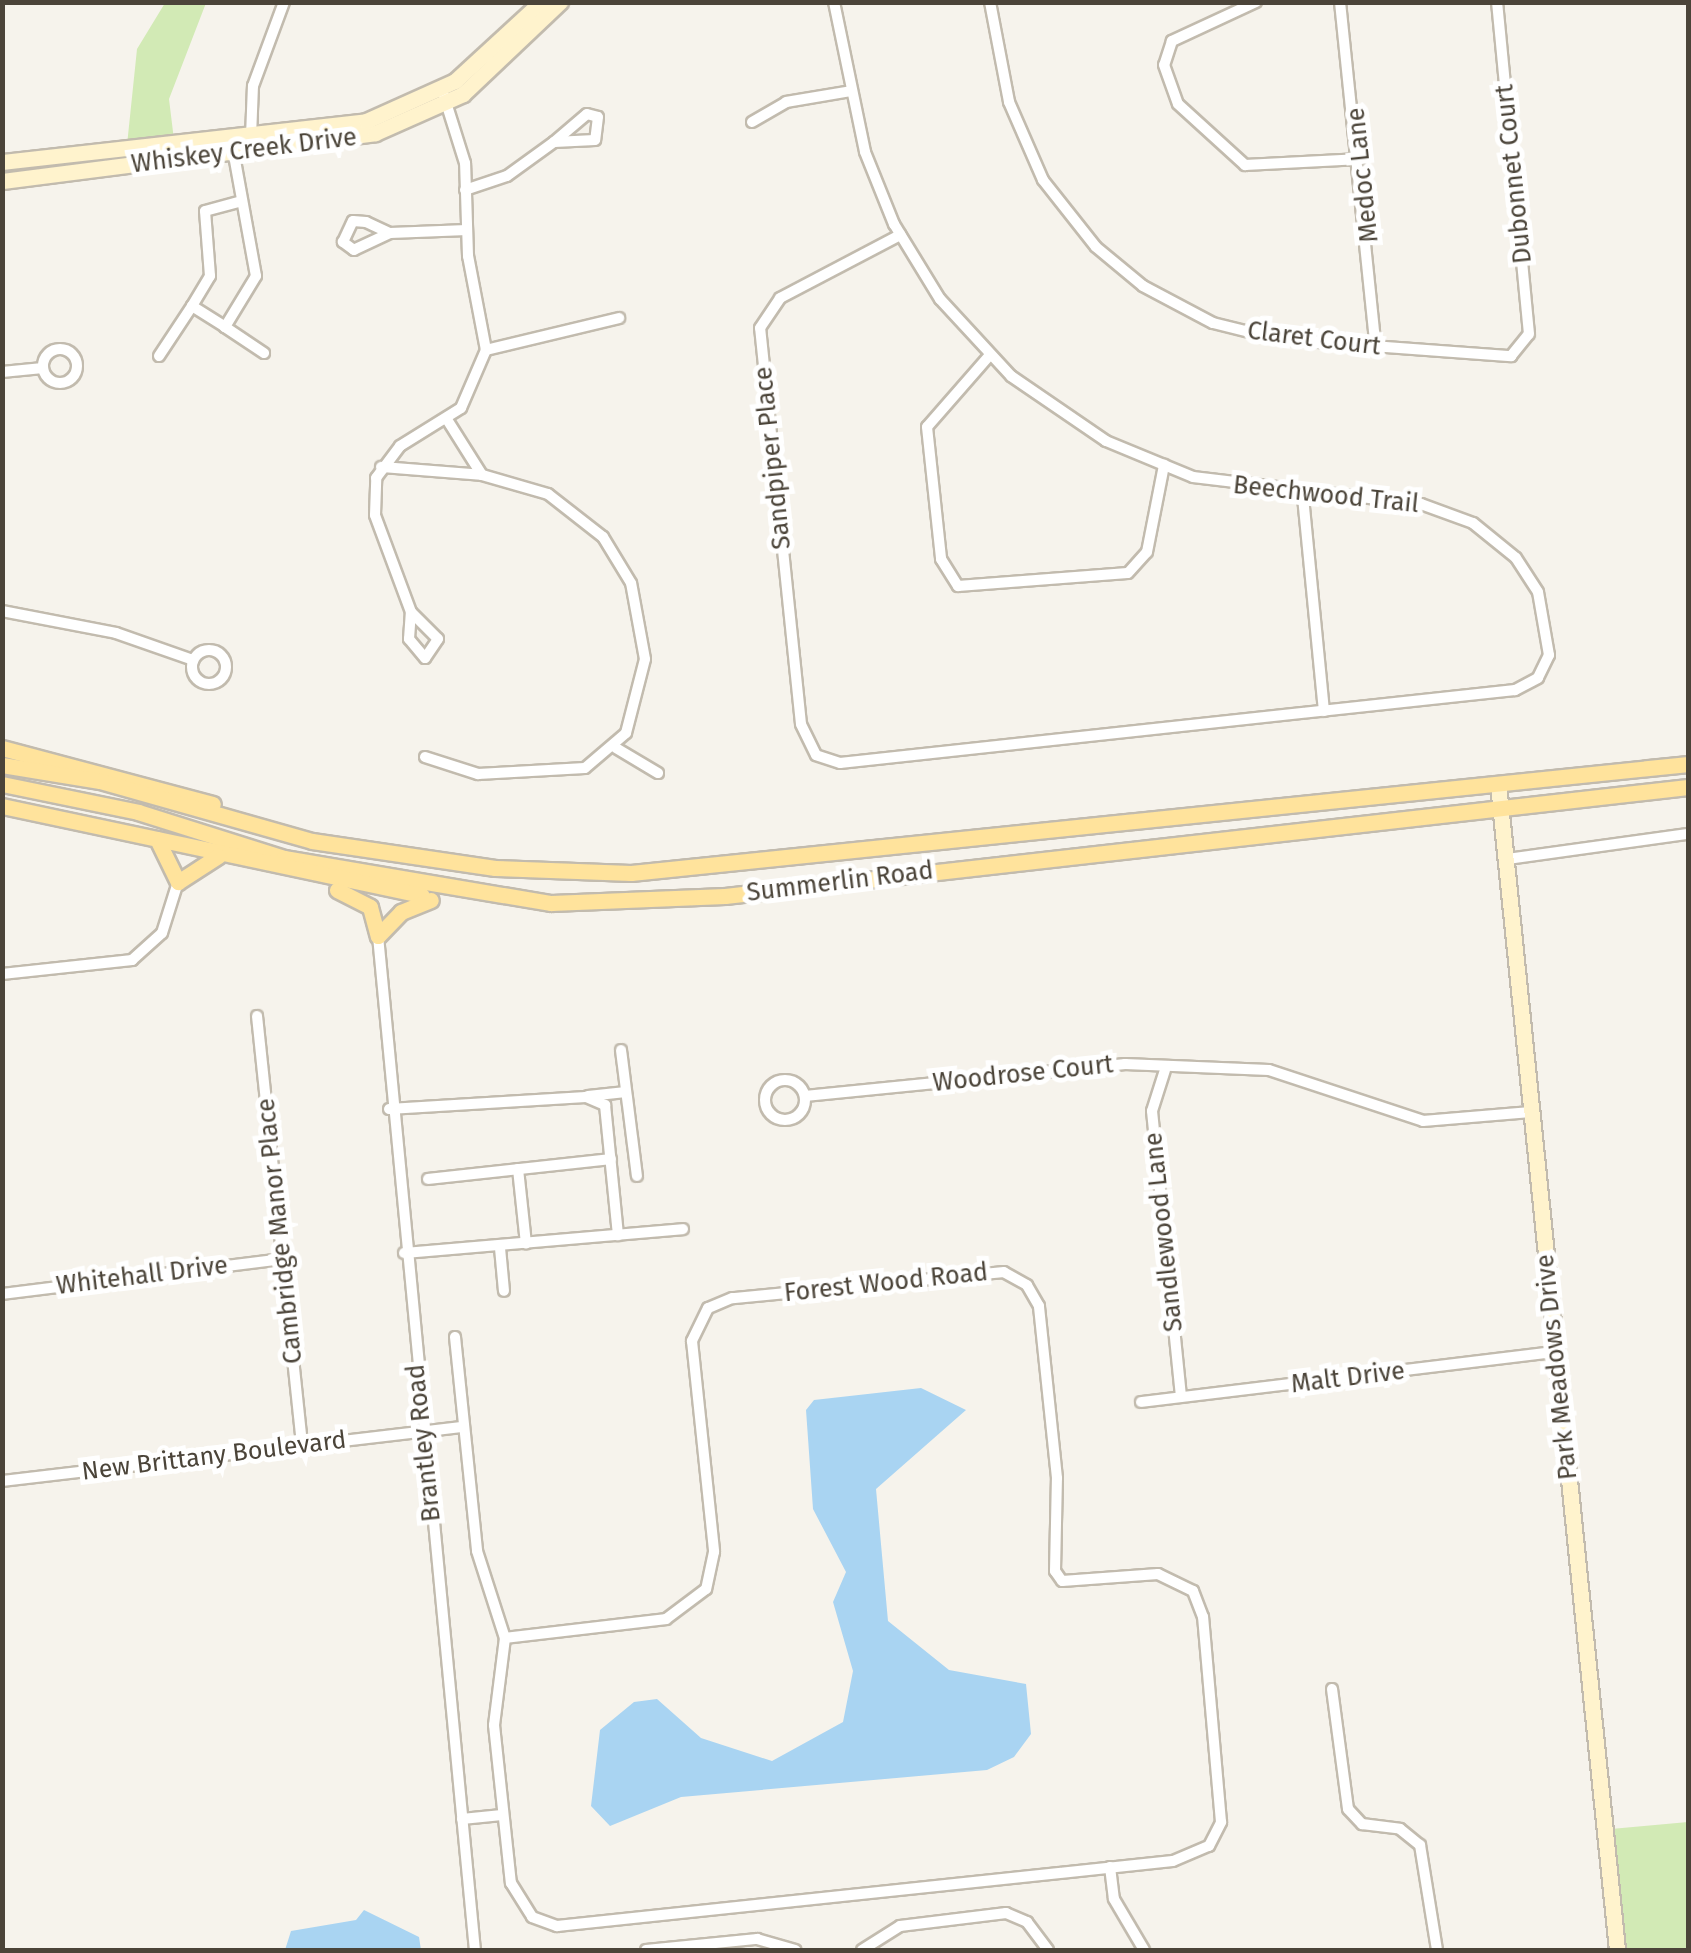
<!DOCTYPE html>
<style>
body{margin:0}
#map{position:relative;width:1691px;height:1953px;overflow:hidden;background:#f6f3ec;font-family:"Fira Sans",sans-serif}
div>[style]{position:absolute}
.green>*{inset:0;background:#d2eab5}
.water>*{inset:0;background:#a9d4f2}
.roads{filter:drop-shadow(2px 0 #c2bbae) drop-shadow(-2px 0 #c2bbae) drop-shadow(0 2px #c2bbae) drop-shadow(0 -2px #c2bbae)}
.street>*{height:10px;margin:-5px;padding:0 5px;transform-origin:5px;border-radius:5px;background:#fff}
.street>.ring{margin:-5px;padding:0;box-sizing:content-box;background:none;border:10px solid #fff;border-radius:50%}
.secondary>*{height:15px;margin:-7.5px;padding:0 7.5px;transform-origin:7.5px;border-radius:7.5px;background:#fff3cd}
.primary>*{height:15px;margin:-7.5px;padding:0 7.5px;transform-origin:7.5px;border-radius:7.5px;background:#ffe39c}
span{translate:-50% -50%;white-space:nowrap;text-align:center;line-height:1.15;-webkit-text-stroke:10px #fff;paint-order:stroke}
.street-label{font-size:25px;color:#4b4439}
.frame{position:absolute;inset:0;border:5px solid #4b4439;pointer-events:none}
</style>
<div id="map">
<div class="green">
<i style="clip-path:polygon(165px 3px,206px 3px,169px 99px,174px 140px,127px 145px,137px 49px)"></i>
<i style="clip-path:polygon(1688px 1822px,1688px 1950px,1624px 1950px,1611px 1829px)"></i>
</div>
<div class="water">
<i style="clip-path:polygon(921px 1388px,966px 1410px,876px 1489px,888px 1621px,949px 1670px,1026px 1684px,1031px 1734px,1014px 1757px,987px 1770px,681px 1797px,610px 1826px,591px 1806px,600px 1730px,634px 1702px,657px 1699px,701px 1738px,772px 1761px,843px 1722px,853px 1671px,833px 1602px,846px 1572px,813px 1509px,806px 1410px,814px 1400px)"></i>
<i style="clip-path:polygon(364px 1910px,419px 1937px,421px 1950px,285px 1950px,291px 1931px,356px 1920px)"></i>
</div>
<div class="roads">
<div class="street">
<i style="left:834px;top:2px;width:153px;rotate:78.3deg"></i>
<i style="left:865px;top:152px;width:78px;rotate:68.1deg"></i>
<i style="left:894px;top:224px;width:88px;rotate:58.5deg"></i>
<i style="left:940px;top:299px;width:105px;rotate:47.3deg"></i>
<i style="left:1011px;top:376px;width:115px;rotate:34.4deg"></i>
<i style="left:1106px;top:441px;width:94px;rotate:22.5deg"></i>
<i style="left:1193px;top:477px;width:230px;rotate:6.8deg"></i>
<i style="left:1421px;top:504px;width:55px;rotate:20.1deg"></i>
<i style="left:1473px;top:523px;width:55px;rotate:39.1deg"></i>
<i style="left:1516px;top:558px;width:40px;rotate:57.1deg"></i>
<i style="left:1538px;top:592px;width:64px;rotate:80.1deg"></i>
<i style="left:1549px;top:655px;width:25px;rotate:116deg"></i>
<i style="left:1538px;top:678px;width:26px;rotate:152deg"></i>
<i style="left:1515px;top:690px;width:679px;rotate:173.83deg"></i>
<i style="left:840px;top:763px;width:25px;rotate:-162deg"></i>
<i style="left:816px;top:755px;width:34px;rotate:-116deg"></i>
<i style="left:801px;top:724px;width:398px;rotate:-95.9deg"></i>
<i style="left:760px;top:328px;width:36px;rotate:-56deg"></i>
<i style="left:780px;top:298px;width:136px;rotate:-27.7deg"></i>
<i style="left:990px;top:2px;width:102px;rotate:79.2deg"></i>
<i style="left:1009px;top:102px;width:85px;rotate:66.4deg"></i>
<i style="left:1043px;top:180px;width:85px;rotate:51.7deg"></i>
<i style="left:1096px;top:247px;width:61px;rotate:39.7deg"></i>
<i style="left:1143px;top:286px;width:79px;rotate:27.9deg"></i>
<i style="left:1213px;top:323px;width:66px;rotate:14deg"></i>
<i style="left:1277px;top:339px;width:235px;rotate:4.2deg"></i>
<i style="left:1511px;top:356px;width:28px;rotate:-51deg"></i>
<i style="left:1529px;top:334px;width:334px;rotate:-95.5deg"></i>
<i style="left:1256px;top:2px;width:93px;rotate:155.1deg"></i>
<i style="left:1172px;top:41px;width:25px;rotate:108deg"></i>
<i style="left:1164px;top:65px;width:41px;rotate:70.3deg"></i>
<i style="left:1178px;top:104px;width:91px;rotate:42.3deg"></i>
<i style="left:1245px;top:165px;width:116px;rotate:-3deg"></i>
<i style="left:1340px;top:2px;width:348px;rotate:84.1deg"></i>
<i style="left:587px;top:114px;width:11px;rotate:15deg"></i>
<i style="left:598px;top:117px;width:23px;rotate:97deg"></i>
<i style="left:595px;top:140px;width:41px;rotate:177.2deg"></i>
<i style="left:554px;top:142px;width:43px;rotate:-40.3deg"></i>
<i style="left:752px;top:122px;width:39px;rotate:-30deg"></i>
<i style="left:786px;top:102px;width:67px;rotate:-9.5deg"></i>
<i style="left:251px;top:137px;width:51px;rotate:-87.8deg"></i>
<i style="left:253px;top:86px;width:90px;rotate:-69.7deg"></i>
<i style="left:234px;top:155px;width:123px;rotate:79.7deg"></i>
<i style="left:256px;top:276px;width:60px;rotate:121.3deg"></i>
<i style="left:225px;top:327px;width:47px;rotate:33.7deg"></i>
<i style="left:465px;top:190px;width:44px;rotate:-18.4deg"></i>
<i style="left:507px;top:176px;width:58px;rotate:-35.9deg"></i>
<i style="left:353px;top:221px;width:13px;rotate:4deg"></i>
<i style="left:366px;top:222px;width:26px;rotate:25deg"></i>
<i style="left:390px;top:233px;width:40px;rotate:155deg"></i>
<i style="left:354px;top:250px;width:14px;rotate:-144deg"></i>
<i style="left:343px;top:242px;width:23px;rotate:-65deg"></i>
<i style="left:390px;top:233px;width:77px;rotate:-2.2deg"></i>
<i style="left:192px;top:306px;width:35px;rotate:-59deg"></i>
<i style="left:210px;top:276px;width:65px;rotate:-94.4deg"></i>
<i style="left:205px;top:211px;width:35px;rotate:-15deg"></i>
<i class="ring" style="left:43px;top:349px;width:24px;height:24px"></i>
<i style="left:486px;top:350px;width:137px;rotate:-13.5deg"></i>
<i style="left:159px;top:356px;width:60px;rotate:-56.6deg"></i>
<i style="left:192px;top:306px;width:39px;rotate:32deg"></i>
<i style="left:989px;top:356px;width:94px;rotate:131.1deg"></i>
<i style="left:927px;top:427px;width:133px;rotate:83.9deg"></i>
<i style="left:941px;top:559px;width:32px;rotate:58deg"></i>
<i style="left:958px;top:586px;width:170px;rotate:-4.4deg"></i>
<i style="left:1128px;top:573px;width:28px;rotate:-48deg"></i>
<i style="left:1147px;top:552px;width:89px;rotate:-78.9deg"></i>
<i style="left:2px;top:372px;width:41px;rotate:-5.6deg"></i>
<i style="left:381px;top:467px;width:101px;rotate:4.5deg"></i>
<i style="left:1303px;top:497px;width:215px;rotate:84.4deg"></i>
<i style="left:2px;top:611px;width:116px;rotate:10.9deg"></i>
<i style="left:116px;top:633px;width:82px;rotate:19.3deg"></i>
<i style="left:411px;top:612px;width:103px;rotate:-110.4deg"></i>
<i style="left:375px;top:515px;width:37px;rotate:-88deg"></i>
<i style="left:376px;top:478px;width:40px;rotate:-53deg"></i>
<i style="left:400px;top:446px;width:72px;rotate:-31.9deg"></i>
<i style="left:461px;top:408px;width:63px;rotate:-66.7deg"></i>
<i style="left:486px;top:350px;width:96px;rotate:-100.8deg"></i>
<i style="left:468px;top:256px;width:93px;rotate:-91.8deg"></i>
<i style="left:465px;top:163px;width:70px;rotate:-107.4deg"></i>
<i style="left:411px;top:612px;width:38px;rotate:45deg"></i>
<i style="left:438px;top:639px;width:23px;rotate:124deg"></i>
<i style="left:425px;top:658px;width:25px;rotate:-130deg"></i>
<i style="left:409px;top:639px;width:27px;rotate:-86deg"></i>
<i class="ring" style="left:192px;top:650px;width:24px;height:24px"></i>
<i style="left:616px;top:748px;width:49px;rotate:30.8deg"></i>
<i style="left:425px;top:757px;width:56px;rotate:17.8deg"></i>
<i style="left:478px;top:774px;width:107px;rotate:-3.2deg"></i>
<i style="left:585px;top:768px;width:54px;rotate:-40.5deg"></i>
<i style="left:626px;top:733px;width:76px;rotate:-75.6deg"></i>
<i style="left:645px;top:659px;width:77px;rotate:-100.4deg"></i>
<i style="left:631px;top:583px;width:54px;rotate:-121.3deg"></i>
<i style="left:603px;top:537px;width:70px;rotate:-142deg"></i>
<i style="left:548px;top:494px;width:69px;rotate:-163.9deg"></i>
<i style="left:482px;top:475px;width:64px;rotate:-122.2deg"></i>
<i style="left:1507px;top:859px;width:183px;rotate:-7.9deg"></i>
<i style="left:378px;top:936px;width:1019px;rotate:84.54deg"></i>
<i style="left:2px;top:974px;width:131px;rotate:-6.1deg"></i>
<i style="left:132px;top:960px;width:40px;rotate:-42deg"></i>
<i style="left:162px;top:933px;width:53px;rotate:-72.6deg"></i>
<i style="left:257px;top:1016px;width:432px;rotate:84deg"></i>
<i style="left:621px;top:1050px;width:127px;rotate:82.8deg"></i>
<i style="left:1165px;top:1070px;width:43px;rotate:107.6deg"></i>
<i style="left:1152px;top:1111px;width:287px;rotate:84.2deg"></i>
<i class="ring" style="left:765px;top:1080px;width:30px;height:30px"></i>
<i style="left:588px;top:1096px;width:38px;rotate:-6deg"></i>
<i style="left:805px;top:1096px;width:322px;rotate:-5.7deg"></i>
<i style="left:1125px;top:1064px;width:144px;rotate:2.4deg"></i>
<i style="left:1269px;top:1070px;width:162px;rotate:18.3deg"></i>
<i style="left:1423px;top:1121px;width:108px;rotate:-4.8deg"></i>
<i style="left:389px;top:1109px;width:197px;rotate:-3.5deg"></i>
<i style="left:586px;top:1097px;width:21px;rotate:23deg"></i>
<i style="left:605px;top:1105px;width:131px;rotate:84.3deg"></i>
<i style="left:518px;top:1169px;width:75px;rotate:83.9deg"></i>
<i style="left:428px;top:1179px;width:184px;rotate:-6.2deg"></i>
<i style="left:500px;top:1248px;width:43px;rotate:84.7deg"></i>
<i style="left:404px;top:1253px;width:280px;rotate:-4.9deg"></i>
<i style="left:2px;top:1294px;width:282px;rotate:-7.1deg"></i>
<i style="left:455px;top:1337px;width:215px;rotate:84.1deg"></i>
<i style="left:477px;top:1551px;width:91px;rotate:72.2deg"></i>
<i style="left:505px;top:1638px;width:88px;rotate:97.2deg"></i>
<i style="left:494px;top:1725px;width:159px;rotate:83.9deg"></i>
<i style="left:511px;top:1883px;width:40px;rotate:58deg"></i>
<i style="left:532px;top:1917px;width:27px;rotate:20deg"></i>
<i style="left:557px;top:1926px;width:619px;rotate:-6.02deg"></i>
<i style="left:1173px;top:1861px;width:39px;rotate:-23deg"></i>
<i style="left:1209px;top:1846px;width:27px;rotate:-63deg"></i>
<i style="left:1221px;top:1822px;width:206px;rotate:-95deg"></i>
<i style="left:1203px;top:1617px;width:28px;rotate:-111deg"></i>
<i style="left:1193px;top:1591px;width:39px;rotate:-154deg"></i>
<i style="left:1158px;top:1574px;width:96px;rotate:175.8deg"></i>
<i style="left:1062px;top:1581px;width:12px;rotate:-125deg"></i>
<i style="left:1055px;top:1571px;width:93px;rotate:-88.8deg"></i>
<i style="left:1057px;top:1478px;width:173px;rotate:-96deg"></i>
<i style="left:1039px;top:1306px;width:24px;rotate:-120deg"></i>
<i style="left:1027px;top:1285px;width:26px;rotate:-151deg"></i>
<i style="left:1004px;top:1272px;width:273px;rotate:174.5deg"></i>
<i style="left:732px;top:1298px;width:26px;rotate:157deg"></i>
<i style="left:708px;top:1308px;width:37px;rotate:116deg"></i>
<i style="left:692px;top:1341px;width:212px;rotate:84deg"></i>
<i style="left:714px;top:1552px;width:38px;rotate:102deg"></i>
<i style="left:706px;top:1589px;width:50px;rotate:143.1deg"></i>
<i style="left:666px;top:1619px;width:162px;rotate:173.3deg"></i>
<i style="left:1141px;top:1402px;width:417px;rotate:-6.9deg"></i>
<i style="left:2px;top:1481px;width:464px;rotate:-6.7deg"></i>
<i style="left:1332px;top:1689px;width:121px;rotate:82.4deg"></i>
<i style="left:1348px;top:1809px;width:21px;rotate:47deg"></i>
<i style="left:1362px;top:1824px;width:38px;rotate:7deg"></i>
<i style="left:1400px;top:1829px;width:26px;rotate:39deg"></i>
<i style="left:1420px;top:1845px;width:106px;rotate:80.8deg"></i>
<i style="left:462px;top:1819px;width:40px;rotate:-5.7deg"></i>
<i style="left:1110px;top:1867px;width:32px;rotate:83deg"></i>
<i style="left:1114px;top:1899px;width:59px;rotate:59.5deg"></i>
<i style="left:646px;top:1950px;width:112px;rotate:-5.7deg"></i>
<i style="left:757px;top:1939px;width:40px;rotate:16deg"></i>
<i style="left:862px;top:1950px;width:45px;rotate:-32.3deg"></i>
<i style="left:900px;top:1926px;width:107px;rotate:-7deg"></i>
<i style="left:1006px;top:1913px;width:23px;rotate:23deg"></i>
<i style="left:1027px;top:1922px;width:35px;rotate:53deg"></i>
</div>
<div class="secondary">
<i style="left:2px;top:162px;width:366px;rotate:-6.4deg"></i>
<i style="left:366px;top:121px;width:98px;rotate:-24.2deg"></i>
<i style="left:455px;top:81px;width:117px;rotate:-42.6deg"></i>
<i style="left:2px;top:181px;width:376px;rotate:-7.3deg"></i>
<i style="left:375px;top:133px;width:96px;rotate:-23.9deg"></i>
<i style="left:463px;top:94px;width:134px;rotate:-43.5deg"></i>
<i style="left:1498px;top:784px;width:1172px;rotate:84.17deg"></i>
</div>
<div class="primary">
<i style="left:2px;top:748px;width:218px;rotate:14.9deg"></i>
<i style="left:2px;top:765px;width:99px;rotate:9.3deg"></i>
<i style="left:100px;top:781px;width:220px;rotate:15.8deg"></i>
<i style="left:312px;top:841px;width:185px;rotate:8.4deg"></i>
<i style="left:495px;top:868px;width:136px;rotate:2.1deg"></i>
<i style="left:631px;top:873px;width:1063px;rotate:-5.89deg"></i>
<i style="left:2px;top:784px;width:139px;rotate:11.6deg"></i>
<i style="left:138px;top:812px;width:153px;rotate:17.5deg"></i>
<i style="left:284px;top:858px;width:271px;rotate:9.6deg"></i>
<i style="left:551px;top:903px;width:174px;rotate:-2.3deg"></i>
<i style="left:725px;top:896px;width:969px;rotate:-6.46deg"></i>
<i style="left:2px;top:806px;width:429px;rotate:12deg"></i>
<i style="left:157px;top:839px;width:48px;rotate:64deg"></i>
<i style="left:178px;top:882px;width:48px;rotate:-33deg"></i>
<i style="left:337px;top:890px;width:37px;rotate:27deg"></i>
<i style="left:370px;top:907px;width:30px;rotate:75deg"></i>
<i style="left:378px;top:936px;width:33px;rotate:-46deg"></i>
<i style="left:401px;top:912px;width:32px;rotate:-22deg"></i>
</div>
</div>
<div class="street-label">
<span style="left:244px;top:151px;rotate:-7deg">Whiskey Creek Drive</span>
<span style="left:1514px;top:174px;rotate:-96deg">Dubonnet Court</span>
<span style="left:1363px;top:175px;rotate:-96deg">Medoc Lane</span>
<span style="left:1314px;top:339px;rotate:7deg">Claret Court</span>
<span style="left:773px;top:458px;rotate:-96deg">Sandpiper Place</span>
<span style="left:1326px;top:495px;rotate:6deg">Beechwood Trail</span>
<span style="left:840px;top:882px;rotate:-7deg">Summerlin Road</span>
<span style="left:1023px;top:1074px;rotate:-6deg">Woodrose Court</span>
<span style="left:280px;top:1231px;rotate:-96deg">Cambridge Manor Place</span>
<span style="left:1164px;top:1232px;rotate:-96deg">Sandlewood Lane</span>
<span style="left:142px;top:1276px;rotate:-7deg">Whitehall Drive</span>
<span style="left:886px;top:1283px;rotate:-6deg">Forest Wood Road</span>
<span style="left:1557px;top:1367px;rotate:-96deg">Park Meadows Drive</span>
<span style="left:1348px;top:1378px;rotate:-7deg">Malt Drive</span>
<span style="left:424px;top:1443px;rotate:-96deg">Brantley Road</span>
<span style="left:214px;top:1456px;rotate:-7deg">New Brittany Boulevard</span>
</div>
<div class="frame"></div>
</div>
